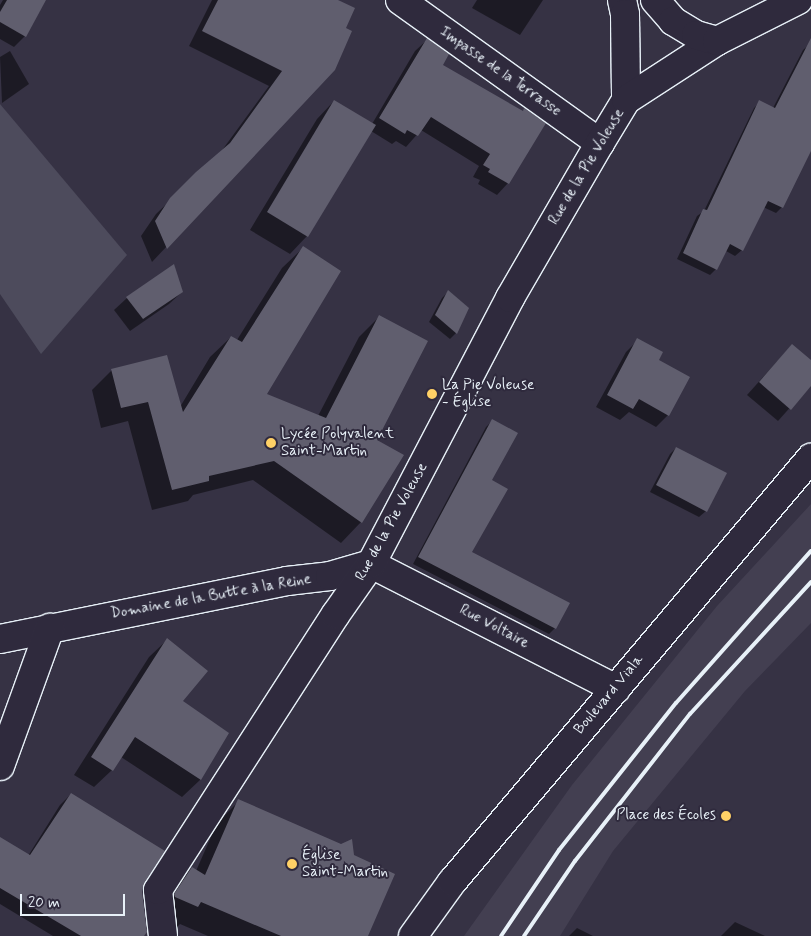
<!DOCTYPE html>
<meta charset="utf-8">
<style>
body{margin:0}
#map{position:relative;width:811px;height:936px;overflow:hidden;background:#363244;font-family:Mynerve,sans-serif}
div>[style]{position:absolute}
.built>*{inset:0;background:#433f51}
.green>*{inset:0;background:#4d4b5c}
.shadow>*{inset:0;background:#0007}
.building>*{inset:0;background:#605e6e}
.roads{filter:drop-shadow(1px 0 #e8f1f8) drop-shadow(-1px 0 #e8f1f8) drop-shadow(0 1px #e8f1f8) drop-shadow(0 -1px #e8f1f8)}
.street>*{height:28px;margin:-14px;padding:0 14px;transform-origin:14px;border-radius:14px;background:#2f2a3d}
.secondary>*{height:28px;margin:-14px;padding:0 14px;transform-origin:14px;border-radius:14px;background:#2f2a3d}
.rail>*{height:4px;margin:-2px;padding:0 2px;transform-origin:2px;border-radius:2px;background:#e8f1f8}
.dots>*{width:14px;height:14px;translate:-50% -50%;box-sizing:border-box;border:2px solid #2f2a3d;border-radius:50%}
span{translate:-50% -50%;white-space:nowrap;text-align:center;line-height:1.15;-webkit-text-stroke:4px #2f2a3d;paint-order:stroke}
.street-label{font-size:15px;color:#e8f1f8}
.poi-label{font-size:15px;color:#e8f1f8}
.left{translate:0 -50%;text-align:left}
.right{translate:-100% -50%;text-align:right}
.scale{position:absolute;left:20px;top:894px;width:105px;height:22px;box-sizing:border-box;border:2px solid #e8f1f8;border-top:0;padding-left:6px;font-size:15px;line-height:18px;white-space:nowrap;color:#e8f1f8;-webkit-text-stroke:4px #2f2a3d;paint-order:stroke}
</style>
<div id="map">
<div class="built">
<i style="clip-path:polygon(811px 504px,811px 623px,745px 691px,613px 851px,560px 936px,464px 936px,572px 785px,717px 606px)"></i>
</div>
<div class="green">
<i style="clip-path:polygon(0 104px,127px 255px,41px 354px,0 294px)"></i>
</div>
<div class="shadow">
<i style="clip-path:polygon(3px 0,45px 0,25px 36px,14px 47px,0 39px,0 5px)"></i>
<i style="clip-path:polygon(212px 0,336px 0,345px 28px,334px 69px,152px 262px,141px 236px,156px 214px,220px 153px,269px 86px,189px 46px)"></i>
<i style="clip-path:polygon(477px 0,543px 0,520px 35px,472px 8px)"></i>
<i style="clip-path:polygon(427px 40px,441px 65px,522px 112px,524px 110px,508px 183px,497px 195px,478px 184px,480px 180px,473px 177px,479px 166px,421px 130px,406px 147px,396px 141px,392px 144px,371px 131px,307px 236px,290px 254px,250px 230px,317px 119px,334px 101px,372px 124px,415px 51px)"></i>
<i style="clip-path:polygon(811px 43px,811px 147px,782px 207px,776px 213px,763px 207px,742px 250px,735px 256px,726px 251px,716px 269px,710px 275px,677px 259px,697px 216px,704px 211px,754px 108px,760px 102px,773px 108px,803px 50px)"></i>
<i style="clip-path:polygon(10px 51px,29px 84px,2px 103px,0 57px)"></i>
<i style="clip-path:polygon(303px 248px,265px 394px,318px 416px,359px 337px,379px 317px,376px 440px,402px 456px,361px 522px,341px 543px,253px 480px,193px 495px,188px 501px,152px 510px,128px 421px,101px 428px,92px 390px,112px 370px,180px 407px,210px 357px,231px 337px,237px 340px,282px 268px)"></i>
<i style="clip-path:polygon(173px 266px,182px 292px,169px 304px,130px 331px,114px 310px,127px 298px)"></i>
<i style="clip-path:polygon(448px 292px,468px 308px,456px 333px,450px 339px,429px 322px,442px 298px)"></i>
<i style="clip-path:polygon(638px 340px,657px 361px,668px 415px,656px 427px,629px 412px,620px 420px,596px 407px,626px 352px)"></i>
<i style="clip-path:polygon(792px 345px,811px 362px,811px 384px,778px 421px,747px 395px)"></i>
<i style="clip-path:polygon(492px 421px,491px 481px,471px 552px,555px 628px,549px 634px,413px 564px,486px 427px)"></i>
<i style="clip-path:polygon(676px 448px,726px 474px,706px 511px,699px 517px,650px 492px,670px 454px)"></i>
<i style="clip-path:polygon(167px 640px,181px 701px,228px 733px,200px 780px,182px 797px,121px 757px,112px 770px,94px 787px,74px 775px,149px 657px)"></i>
<i style="clip-path:polygon(71px 794px,144px 881px,141px 891px,143px 936px,53px 936px,0 904px,0 844px,28px 856px,60px 805px)"></i>
<i style="clip-path:polygon(239px 801px,367px 936px,208px 936px,180px 924px,175px 929px,170px 890px,192px 868px,196px 871px,217px 823px)"></i>
<i style="clip-path:polygon(735px 922px,765px 936px,721px 936px)"></i>
<i style="clip-path:polygon(577px 928px,593px 936px,569px 936px)"></i>
</div>
<div class="building">
<i style="clip-path:polygon(7px 0,46px 0,26px 37px,0 22px,0 12px)"></i>
<i style="clip-path:polygon(218px 0,338px 0,355px 8px,346px 28px,352px 31px,335px 70px,167px 249px,155px 221px,170px 198px,196px 172px,230px 143px,282px 71px,202px 31px)"></i>
<i style="clip-path:polygon(427px 38px,449px 54px,443px 65px,523px 111px,524px 108px,546px 123px,509px 184px,488px 172px,490px 169px,483px 165px,490px 154px,431px 117px,418px 136px,407px 130px,405px 134px,379px 118px)"></i>
<i style="clip-path:polygon(811px 38px,811px 151px,783px 208px,768px 201px,743px 251px,730px 244px,717px 270px,683px 253px,703px 209px,707px 210px,759px 100px,775px 108px)"></i>
<i style="clip-path:polygon(334px 100px,376px 125px,308px 237px,267px 212px)"></i>
<i style="clip-path:polygon(303px 246px,341px 271px,267px 394px,326px 418px,379px 315px,428px 341px,377px 440px,404px 455px,362px 523px,274px 461px,209px 476px,209px 481px,172px 490px,148px 402px,121px 408px,111px 369px,167px 355px,183px 412px,231px 336px,242px 342px)"></i>
<i style="clip-path:polygon(174px 264px,183px 292px,143px 319px,126px 297px)"></i>
<i style="clip-path:polygon(448px 290px,469px 308px,457px 334px,435px 315px)"></i>
<i style="clip-path:polygon(637px 338px,663px 352px,659px 360px,690px 377px,669px 416px,639px 399px,633px 409px,607px 395px)"></i>
<i style="clip-path:polygon(792px 344px,811px 360px,811px 386px,791px 410px,759px 382px)"></i>
<i style="clip-path:polygon(492px 419px,518px 433px,492px 480px,508px 489px,472px 552px,570px 603px,556px 629px,418px 557px)"></i>
<i style="clip-path:polygon(676px 447px,727px 473px,707px 512px,656px 485px)"></i>
<i style="clip-path:polygon(167px 638px,208px 671px,183px 701px,229px 733px,201px 780px,135px 737px,113px 771px,91px 757px)"></i>
<i style="clip-path:polygon(71px 793px,165px 851px,145px 882px,142px 892px,147px 932px,144px 936px,81px 936px,0 888px,0 837px,30px 855px)"></i>
<i style="clip-path:polygon(238px 799px,341px 844px,352px 839px,354px 855px,395px 874px,368px 936px,281px 936px,201px 902px,198px 907px,175px 897px,174px 894px,192px 867px,205px 875px)"></i>
</div>
<div class="roads">
<div class="street">
<i style="left:400px;top:0;width:246px;rotate:35.6deg"></i>
<i style="left:622px;top:0;width:14px;rotate:78deg"></i>
<i style="left:625px;top:14px;width:86px;rotate:89.3deg"></i>
<i style="left:371px;top:564px;width:275px;rotate:27deg"></i>
<i style="left:0;top:639px;width:293px;rotate:-11.4deg"></i>
<i style="left:287px;top:581px;width:43px;rotate:-6.6deg"></i>
<i style="left:330px;top:576px;width:43px;rotate:-16.3deg"></i>
<i style="left:0;top:766px;width:147px;rotate:-70.1deg"></i>
<i style="left:163px;top:936px;width:46px;rotate:-96.2deg"></i>
<i style="left:158px;top:890px;width:328px;rotate:-57.2deg"></i>
<i style="left:336px;top:614px;width:61px;rotate:-55deg"></i>
<i style="left:371px;top:564px;width:300px;rotate:-62.4deg"></i>
<i style="left:510px;top:298px;width:179px;rotate:-59.9deg"></i>
<i style="left:600px;top:143px;width:50px;rotate:-58.8deg"></i>
<i style="left:626px;top:100px;width:108px;rotate:-33deg"></i>
</div>
<div class="secondary">
<i style="left:655px;top:0;width:28px;rotate:49deg"></i>
<i style="left:673px;top:21px;width:27px;rotate:31deg"></i>
<i style="left:696px;top:35px;width:22px;rotate:16deg"></i>
<i style="left:717px;top:41px;width:91px;rotate:-26.8deg"></i>
<i style="left:413px;top:936px;width:67px;rotate:-54.2deg"></i>
<i style="left:452px;top:882px;width:556px;rotate:-49.75deg"></i>
</div>
</div>
<div class="rail">
<i style="left:501px;top:936px;width:104px;rotate:-56deg"></i>
<i style="left:559px;top:850px;width:188px;rotate:-51.5deg"></i>
<i style="left:676px;top:703px;width:203px;rotate:-48.4deg"></i>
<i style="left:524px;top:936px;width:91px;rotate:-55.8deg"></i>
<i style="left:575px;top:861px;width:187px;rotate:-52deg"></i>
<i style="left:690px;top:714px;width:179px;rotate:-47.5deg"></i>
</div>
<div class="dots">
<i style="left:432px;top:394px;background:#ffd166"></i>
<i style="left:271px;top:443px;background:#ffd166"></i>
<i style="left:726px;top:816px;background:#ffd166"></i>
<i style="left:292px;top:864px;background:#ffd166"></i>
</div>
<div class="street-label">
<span style="left:500px;top:72px;rotate:35deg">Impasse de la Terrasse</span>
<span style="left:587px;top:167px;rotate:-59deg">Rue de la Pie Voleuse</span>
<span style="left:392px;top:522px;rotate:-61deg">Rue de la Pie Voleuse</span>
<span style="left:211px;top:597px;rotate:-10deg">Domaine de la Butte à la Reine</span>
<span style="left:494px;top:627px;rotate:28deg">Rue Voltaire</span>
<span style="left:609px;top:695px;rotate:-50deg">Boulevard Viala</span>
</div>
<div class="poi-label">
<span class="left" style="left:442px;top:394px">La Pie Voleuse<br>- Église</span>
<span class="left" style="left:281px;top:443px">Lycée Polyvalent<br>Saint-Martin</span>
<span class="right" style="left:716px;top:816px">Place des Écoles</span>
<span class="left" style="left:302px;top:864px">Église<br>Saint-Martin</span>
</div>
<div class="scale">20 m</div>
</div>
